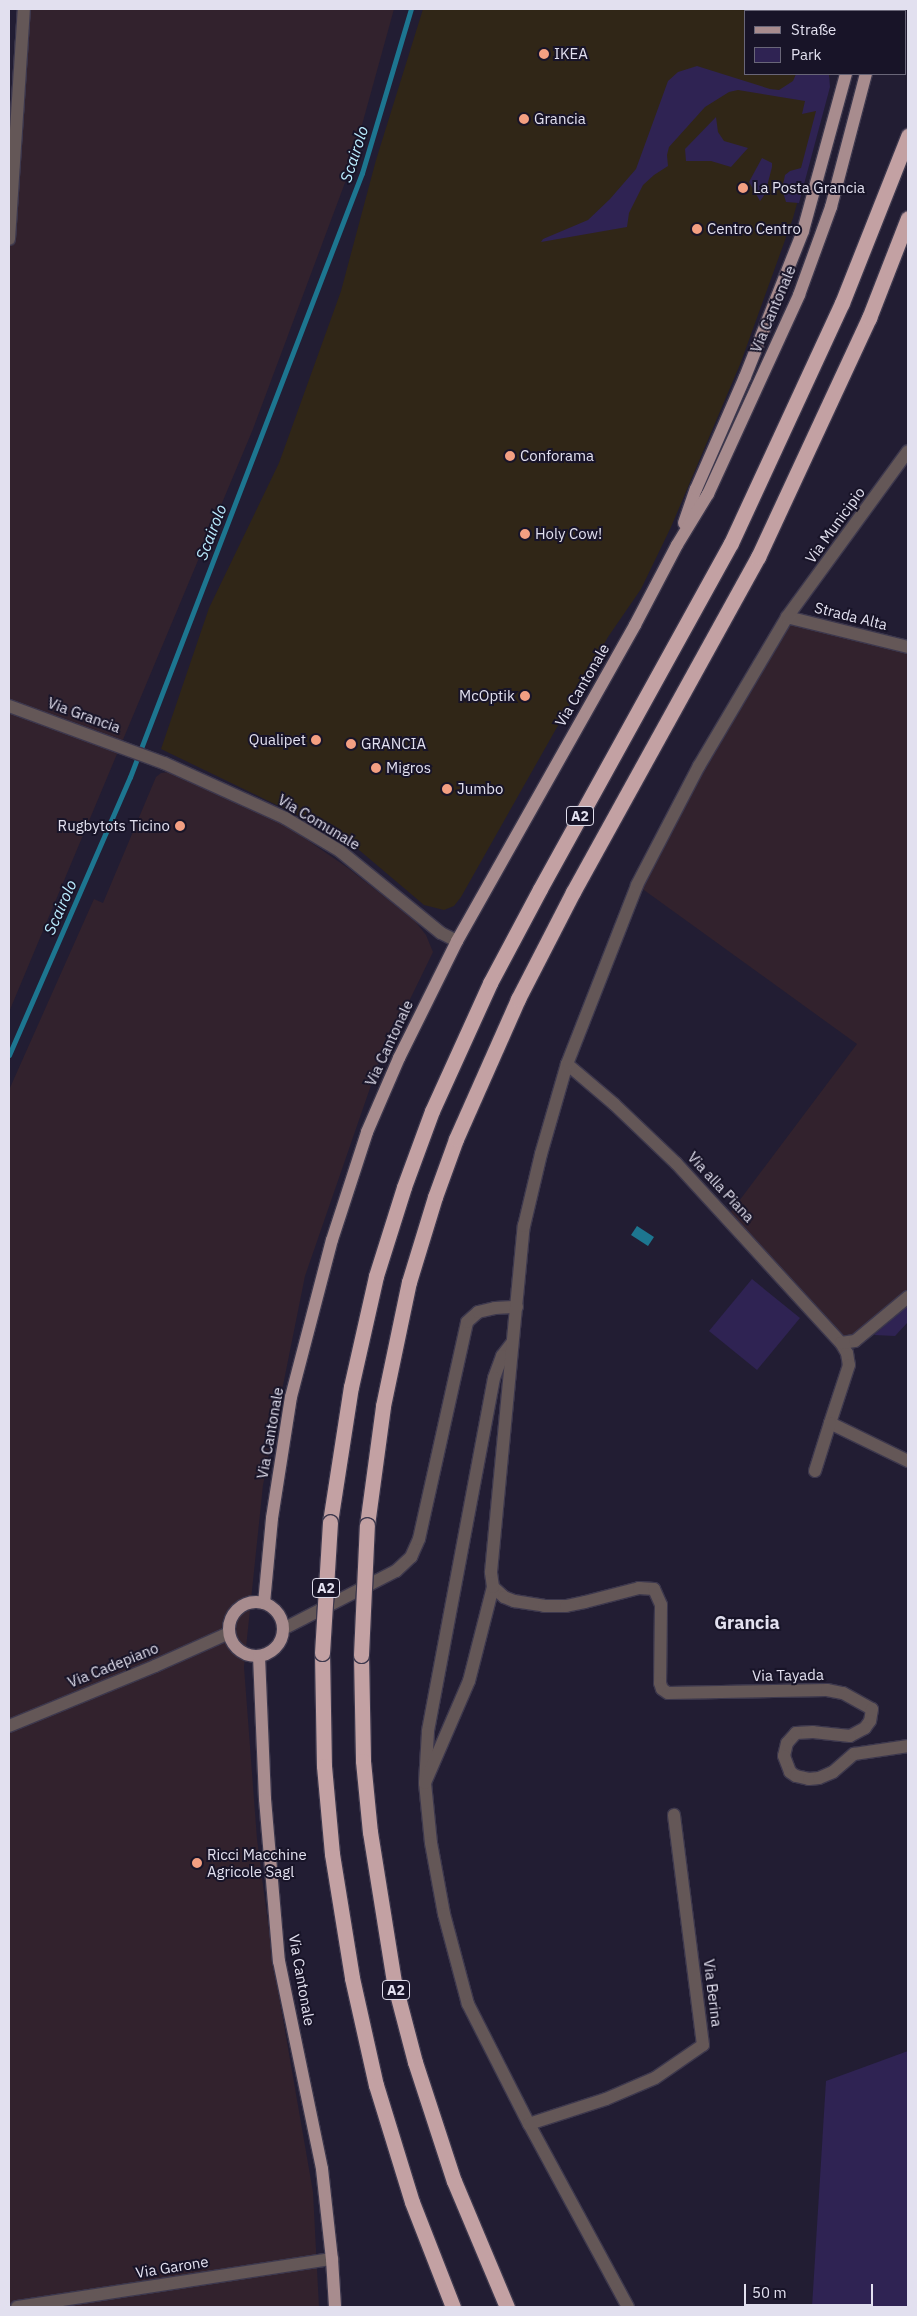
<!DOCTYPE html>
<meta charset="utf-8">
<style>
body{margin:0}
#map{position:relative;width:917px;height:2316px;overflow:hidden;background:#221d33;font-family:"IBM Plex Sans",sans-serif}
div>[style]{position:absolute}
.commercial>*{inset:0;background:#302617}
.industrial>*{inset:0;background:#32222d}
.green>*{inset:0;background:#2f2353}
.water>*{inset:0;background:#1d7690}
.stream>*{height:5px;margin:-2.5px;padding:0 2.5px;transform-origin:2.5px;border-radius:2.5px;background:#1d7690}
.roads{filter:drop-shadow(1px 0 #3d384d) drop-shadow(-1px 0 #3d384d) drop-shadow(0 1px #3d384d) drop-shadow(0 -1px #3d384d)}
.minor>*{height:12px;margin:-6px;padding:0 6px;transform-origin:6px;border-radius:6px;background:#645757}
.major>*{height:12px;margin:-6px;padding:0 6px;transform-origin:6px;border-radius:6px;background:#a88c8e}
.major>.ring{margin:-6px;padding:0;box-sizing:content-box;background:none;border:12px solid #a88c8e;border-radius:50%}
.highway>*{height:15px;margin:-7.5px;padding:0 7.5px;transform-origin:7.5px;border-radius:7.5px;background:#c3a1a3}
.bridges{filter:drop-shadow(1px 0 #3d384d) drop-shadow(-1px 0 #3d384d) drop-shadow(0 1px #3d384d) drop-shadow(0 -1px #3d384d)}
.highway-bridge>*{height:15px;margin:-7.5px;padding:0 7.5px;transform-origin:7.5px;border-radius:7.5px;background:#c3a1a3}
.dots>*{width:14px;height:14px;translate:-50% -50%;box-sizing:border-box;border:2px solid #181428;border-radius:50%}
span{translate:-50% -50%;white-space:nowrap;text-align:center;line-height:1.15;-webkit-text-stroke:4px #181428;paint-order:stroke}
.shield-label span{padding:1px 4px;background:#181428;border:1px solid;border-radius:4px;-webkit-text-stroke-width:0}
.shield-label{font-size:14px;color:#e2e0ef;font-weight:700}
.poi-label{font-size:15px;color:#e2e0ef}
.left{translate:0 -50%;text-align:left}
.right{translate:-100% -50%;text-align:right}
.street-label{font-size:15px;color:#e2e0ef}
.water-label{font-size:16px;color:#bbedff;font-style:italic}
.quarter-label{font-size:18px;color:#e2e0ef;font-weight:700}
.frame{position:absolute;inset:0;border:10px solid #e2e0ef;pointer-events:none}
.legend{position:absolute;left:744px;top:10px;width:162px;height:65px;box-sizing:border-box;background:#181428;border:1px solid #696678;margin:0;padding:6px 9px;list-style:none;font-size:15px;color:#e2e0ef}
.legend li{display:flex;align-items:center;gap:10px;height:25px}
.legend b{width:25px;border:1px solid #696678}
.scale{position:absolute;left:744px;top:2284px;width:129px;height:22px;box-sizing:border-box;border:2px solid #e2e0ef;border-top:0;padding-left:6px;font-size:15px;line-height:18px;white-space:nowrap;color:#e2e0ef;-webkit-text-stroke:4px #181428;paint-order:stroke}
</style>
<div id="map">
<div class="commercial">
<i style="clip-path:polygon(423px 9px,844px 9px,843px 11px,746px 11px,746px 74px,830px 74px,821px 117px,793px 218px,741px 362px,671px 527px,641px 589px,608px 637px,461px 897px,454px 906px,444px 910px,424px 905px,352px 844px,289px 811px,161px 749px,209px 608px,279px 463px,341px 291px,376px 160px)"></i>
</div>
<div class="industrial">
<i style="clip-path:polygon(24px 9px,394px 9px,349px 172px,253px 429px,9px 1012px,9px 239px)"></i>
<i style="clip-path:polygon(787px 617px,908px 647px,908px 1297px,841px 1343px,727px 1217px,857px 1044px,637px 885px)"></i>
<i style="clip-path:polygon(169px 772px,284px 824px,348px 868px,415px 921px,426px 935px,433px 952px,378px 1065px,305px 1276px,263px 1485px,244px 1667px,257px 1839px,264px 1893px,275px 1973px,313px 2192px,319px 2307px,9px 2307px,9px 1090px,94px 899px,103px 903px,156px 777px,161px 773px)"></i>
</div>
<div class="green">
<i style="clip-path:polygon(697px 66px,770px 89px,779px 90px,793px 81px,796px 74px,829px 74px,830px 87px,799px 203px,786px 202px,782px 189px,785px 175px,790px 171px,801px 168px,816px 111px,802px 114px,805px 101px,738px 90px,729px 92px,705px 107px,669px 147px,667px 155px,668px 166px,654px 175px,643px 185px,629px 213px,627px 227px,541px 242px,543px 239px,588px 220px,610px 199px,636px 169px,668px 81px,678px 72px)"></i>
<i style="clip-path:polygon(716px 117px,718px 132px,724px 141px,748px 148px,731px 167px,711px 161px,686px 161px,685px 149px)"></i>
<i style="clip-path:polygon(762px 158px,772px 163px,772px 167px,765px 194px,760px 201px,749px 182px)"></i>
<i style="clip-path:polygon(752px 1279px,800px 1318px,757px 1370px,709px 1331px)"></i>
<i style="clip-path:polygon(908px 1305px,908px 1322px,895px 1336px,874px 1335px)"></i>
<i style="clip-path:polygon(908px 2051px,908px 2307px,812px 2307px,826px 2081px)"></i>
</div>
<div class="water">
<i style="clip-path:polygon(637px 1226px,654px 1237px,648px 1246px,631px 1235px)"></i>
</div>
<div class="stream">
<i style="left:9px;top:1055px;width:303px;rotate:-66.5deg"></i>
<i style="left:130px;top:777px;width:647px;rotate:-68.99deg"></i>
<i style="left:362px;top:173px;width:171px;rotate:-73.4deg"></i>
</div>
<div class="roads">
<div class="minor">
<i style="left:894px;top:9px;width:5px;rotate:22deg"></i>
<i style="left:9px;top:239px;width:230px;rotate:-86.3deg"></i>
<i style="left:787px;top:617px;width:125px;rotate:13.9deg"></i>
<i style="left:9px;top:706px;width:165px;rotate:20.2deg"></i>
<i style="left:164px;top:763px;width:133px;rotate:24.4deg"></i>
<i style="left:285px;top:818px;width:64px;rotate:31deg"></i>
<i style="left:340px;top:851px;width:130px;rotate:39.1deg"></i>
<i style="left:441px;top:933px;width:18px;rotate:27deg"></i>
<i style="left:567px;top:1064px;width:62px;rotate:40.4deg"></i>
<i style="left:614px;top:1104px;width:86px;rotate:43.6deg"></i>
<i style="left:676px;top:1163px;width:244px;rotate:47.5deg"></i>
<i style="left:841px;top:1343px;width:12px;rotate:59deg"></i>
<i style="left:847px;top:1353px;width:12px;rotate:81deg"></i>
<i style="left:849px;top:1365px;width:61px;rotate:108.1deg"></i>
<i style="left:830px;top:1423px;width:87px;rotate:26deg"></i>
<i style="left:512px;top:1343px;width:16px;rotate:128deg"></i>
<i style="left:502px;top:1356px;width:23px;rotate:110deg"></i>
<i style="left:494px;top:1378px;width:360px;rotate:100.6deg"></i>
<i style="left:428px;top:1732px;width:51px;rotate:93.4deg"></i>
<i style="left:425px;top:1783px;width:60px;rotate:84.3deg"></i>
<i style="left:431px;top:1843px;width:72px;rotate:79.6deg"></i>
<i style="left:444px;top:1914px;width:93px;rotate:75.1deg"></i>
<i style="left:468px;top:2004px;width:135px;rotate:63.1deg"></i>
<i style="left:529px;top:2124px;width:208px;rotate:61.6deg"></i>
<i style="left:841px;top:1343px;width:14px;rotate:-8deg"></i>
<i style="left:855px;top:1341px;width:69px;rotate:-39.7deg"></i>
<i style="left:815px;top:1471px;width:50px;rotate:-72.6deg"></i>
<i style="left:493px;top:1587px;width:15px;rotate:42deg"></i>
<i style="left:504px;top:1597px;width:11px;rotate:22deg"></i>
<i style="left:514px;top:1601px;width:30px;rotate:9deg"></i>
<i style="left:544px;top:1606px;width:22px"></i>
<i style="left:566px;top:1606px;width:19px;rotate:-12deg"></i>
<i style="left:585px;top:1602px;width:56px;rotate:-14.5deg"></i>
<i style="left:639px;top:1588px;width:15px;rotate:4deg"></i>
<i style="left:654px;top:1589px;width:17px;rotate:66deg"></i>
<i style="left:661px;top:1605px;width:78px;rotate:90.7deg"></i>
<i style="left:660px;top:1683px;width:6px;rotate:72deg"></i>
<i style="left:662px;top:1689px;width:7px;rotate:34deg"></i>
<i style="left:668px;top:1693px;width:159px;rotate:-1.1deg"></i>
<i style="left:827px;top:1690px;width:16px;rotate:11deg"></i>
<i style="left:843px;top:1693px;width:33px;rotate:29deg"></i>
<i style="left:872px;top:1709px;width:12px;rotate:99deg"></i>
<i style="left:870px;top:1721px;width:9px;rotate:126deg"></i>
<i style="left:865px;top:1728px;width:17px;rotate:152deg"></i>
<i style="left:850px;top:1736px;width:37px;rotate:-174deg"></i>
<i style="left:813px;top:1732px;width:17px;rotate:177deg"></i>
<i style="left:796px;top:1733px;width:13px;rotate:132deg"></i>
<i style="left:787px;top:1743px;width:13px;rotate:103deg"></i>
<i style="left:784px;top:1756px;width:17px;rotate:69deg"></i>
<i style="left:790px;top:1772px;width:7px;rotate:34deg"></i>
<i style="left:796px;top:1776px;width:13px;rotate:13deg"></i>
<i style="left:809px;top:1779px;width:10px;rotate:-6deg"></i>
<i style="left:819px;top:1778px;width:15px;rotate:-23deg"></i>
<i style="left:833px;top:1772px;width:28px;rotate:-41deg"></i>
<i style="left:854px;top:1754px;width:55px;rotate:-8.4deg"></i>
<i style="left:283px;top:1629px;width:127px;rotate:-27.2deg"></i>
<i style="left:396px;top:1571px;width:21px;rotate:-43deg"></i>
<i style="left:411px;top:1557px;width:20px;rotate:-66deg"></i>
<i style="left:419px;top:1539px;width:222px;rotate:-77.5deg"></i>
<i style="left:467px;top:1322px;width:15px;rotate:-42deg"></i>
<i style="left:478px;top:1312px;width:17px;rotate:-13deg"></i>
<i style="left:495px;top:1308px;width:22px;rotate:-3deg"></i>
<i style="left:9px;top:1726px;width:158px;rotate:-22.3deg"></i>
<i style="left:155px;top:1666px;width:81px;rotate:-24deg"></i>
<i style="left:425px;top:1783px;width:111px;rotate:-66.7deg"></i>
<i style="left:469px;top:1681px;width:97px;rotate:-75.7deg"></i>
<i style="left:493px;top:1587px;width:15px;rotate:-98deg"></i>
<i style="left:491px;top:1572px;width:348px;rotate:-84.6deg"></i>
<i style="left:524px;top:1226px;width:74px;rotate:-76.7deg"></i>
<i style="left:541px;top:1154px;width:94px;rotate:-73.9deg"></i>
<i style="left:567px;top:1064px;width:192px;rotate:-68.6deg"></i>
<i style="left:637px;top:885px;width:134px;rotate:-62.5deg"></i>
<i style="left:699px;top:766px;width:173px;rotate:-59.4deg"></i>
<i style="left:787px;top:617px;width:205px;rotate:-53.9deg"></i>
<i style="left:529px;top:2124px;width:81px;rotate:-18deg"></i>
<i style="left:606px;top:2099px;width:53px;rotate:-23.2deg"></i>
<i style="left:655px;top:2078px;width:58px;rotate:-34.5deg"></i>
<i style="left:703px;top:2045px;width:232px;rotate:-97.2deg"></i>
<i style="left:17px;top:2307px;width:319px;rotate:-8.7deg"></i>
</div>
<div class="major">
<i style="left:859px;top:11px;width:2px;rotate:-90deg"></i>
<i style="left:880px;top:11px;width:2px;rotate:-63deg"></i>
<i style="left:684px;top:523px;width:36px;rotate:-71deg"></i>
<i style="left:696px;top:489px;width:122px;rotate:-66.4deg"></i>
<i style="left:745px;top:377px;width:157px;rotate:-68.3deg"></i>
<i style="left:803px;top:231px;width:163px;rotate:-74.7deg"></i>
<i class="ring" style="left:229px;top:1602px;width:42px;height:42px"></i>
<i style="left:264px;top:1603px;width:85px;rotate:-84.6deg"></i>
<i style="left:272px;top:1518px;width:122px;rotate:-81.1deg"></i>
<i style="left:291px;top:1397px;width:162px;rotate:-75.4deg"></i>
<i style="left:332px;top:1240px;width:114px;rotate:-72deg"></i>
<i style="left:367px;top:1132px;width:81px;rotate:-66.6deg"></i>
<i style="left:399px;top:1058px;width:131px;rotate:-63.6deg"></i>
<i style="left:457px;top:941px;width:363px;rotate:-60.6deg"></i>
<i style="left:635px;top:625px;width:90px;rotate:-62.3deg"></i>
<i style="left:677px;top:545px;width:60px;rotate:-58.7deg"></i>
<i style="left:708px;top:494px;width:219px;rotate:-65.4deg"></i>
<i style="left:799px;top:295px;width:94px;rotate:-70deg"></i>
<i style="left:831px;top:207px;width:138px;rotate:-75.3deg"></i>
<i style="left:259px;top:1656px;width:143px;rotate:87.6deg"></i>
<i style="left:265px;top:1799px;width:163px;rotate:85.1deg"></i>
<i style="left:279px;top:1961px;width:212px;rotate:78.3deg"></i>
<i style="left:322px;top:2169px;width:91px;rotate:83.7deg"></i>
<i style="left:332px;top:2259px;width:48px;rotate:86.4deg"></i>
</div>
<div class="highway">
<i style="left:330px;top:1522px;width:137px;rotate:-81.2deg"></i>
<i style="left:351px;top:1387px;width:114px;rotate:-77.3deg"></i>
<i style="left:376px;top:1276px;width:93px;rotate:-72.5deg"></i>
<i style="left:404px;top:1187px;width:81px;rotate:-69.8deg"></i>
<i style="left:432px;top:1111px;width:141px;rotate:-65.6deg"></i>
<i style="left:490px;top:983px;width:106px;rotate:-62deg"></i>
<i style="left:540px;top:889px;width:395px;rotate:-61.1deg"></i>
<i style="left:731px;top:543px;width:264px;rotate:-65.2deg"></i>
<i style="left:842px;top:303px;width:180px;rotate:-68.4deg"></i>
<i style="left:367px;top:1525px;width:120px;rotate:-82.3deg"></i>
<i style="left:383px;top:1406px;width:127px;rotate:-78.2deg"></i>
<i style="left:409px;top:1282px;width:89px;rotate:-73deg"></i>
<i style="left:435px;top:1197px;width:62px;rotate:-70.1deg"></i>
<i style="left:456px;top:1139px;width:153px;rotate:-66.1deg"></i>
<i style="left:518px;top:999px;width:120px;rotate:-62.8deg"></i>
<i style="left:573px;top:892px;width:383px;rotate:-61.1deg"></i>
<i style="left:758px;top:557px;width:264px;rotate:-65.1deg"></i>
<i style="left:869px;top:318px;width:107px;rotate:-68.7deg"></i>
<i style="left:322px;top:1653px;width:113px;rotate:89deg"></i>
<i style="left:324px;top:1766px;width:88px;rotate:84.8deg"></i>
<i style="left:332px;top:1854px;width:126px;rotate:80.8deg"></i>
<i style="left:352px;top:1978px;width:110px;rotate:77.4deg"></i>
<i style="left:376px;top:2085px;width:122px;rotate:72.9deg"></i>
<i style="left:412px;top:2202px;width:113px;rotate:68.7deg"></i>
<i style="left:361px;top:1655px;width:106px;rotate:88.9deg"></i>
<i style="left:363px;top:1761px;width:71px;rotate:84.4deg"></i>
<i style="left:370px;top:1832px;width:152px;rotate:80.9deg"></i>
<i style="left:394px;top:1982px;width:83px;rotate:75.3deg"></i>
<i style="left:415px;top:2062px;width:125px;rotate:71.9deg"></i>
<i style="left:454px;top:2181px;width:137px;rotate:67.2deg"></i>
</div>
</div>
<div class="bridges">
<div class="highway-bridge">
<i style="left:322px;top:1653px;width:131px;rotate:-86.5deg"></i>
<i style="left:361px;top:1655px;width:130px;rotate:-87.4deg"></i>
</div>
</div>
<div class="dots">
<i style="left:544px;top:54px;background:#f39f82"></i>
<i style="left:524px;top:119px;background:#f39f82"></i>
<i style="left:743px;top:188px;background:#f39f82"></i>
<i style="left:697px;top:229px;background:#f39f82"></i>
<i style="left:510px;top:456px;background:#f39f82"></i>
<i style="left:525px;top:534px;background:#f39f82"></i>
<i style="left:525px;top:696px;background:#f39f82"></i>
<i style="left:316px;top:740px;background:#f39f82"></i>
<i style="left:351px;top:744px;background:#f39f82"></i>
<i style="left:376px;top:768px;background:#f39f82"></i>
<i style="left:447px;top:789px;background:#f39f82"></i>
<i style="left:180px;top:826px;background:#f39f82"></i>
<i style="left:197px;top:1863px;background:#f39f82"></i>
</div>
<div class="shield-label">
<span style="left:580px;top:816px">A2</span>
<span style="left:326px;top:1588px">A2</span>
<span style="left:396px;top:1990px">A2</span>
</div>
<div class="poi-label">
<span class="left" style="left:554px;top:54px">IKEA</span>
<span class="left" style="left:534px;top:119px">Grancia</span>
<span class="left" style="left:753px;top:188px">La Posta Grancia</span>
<span class="left" style="left:707px;top:229px">Centro Centro</span>
<span class="left" style="left:520px;top:456px">Conforama</span>
<span class="left" style="left:535px;top:534px">Holy Cow!</span>
<span class="right" style="left:515px;top:696px">McOptik</span>
<span class="right" style="left:306px;top:740px">Qualipet</span>
<span class="left" style="left:361px;top:744px">GRANCIA</span>
<span class="left" style="left:386px;top:768px">Migros</span>
<span class="left" style="left:457px;top:789px">Jumbo</span>
<span class="right" style="left:170px;top:826px">Rugbytots Ticino</span>
<span class="left" style="left:207px;top:1863px">Ricci Macchine<br>Agricole Sagl</span>
</div>
<div class="street-label">
<span style="left:773px;top:309px;rotate:-67deg">Via Cantonale</span>
<span style="left:835px;top:525px;rotate:-54deg">Via Municipio</span>
<span style="left:851px;top:616px;rotate:14deg">Strada Alta</span>
<span style="left:582px;top:685px;rotate:-60deg">Via Cantonale</span>
<span style="left:84px;top:715px;rotate:20deg">Via Grancia</span>
<span style="left:319px;top:822px;rotate:31deg">Via Comunale</span>
<span style="left:389px;top:1043px;rotate:-65deg">Via Cantonale</span>
<span style="left:721px;top:1187px;rotate:47deg">Via alla Piana</span>
<span style="left:270px;top:1433px;rotate:-80deg">Via Cantonale</span>
<span style="left:113px;top:1665px;rotate:-22deg">Via Cadepiano</span>
<span style="left:788px;top:1675px;rotate:-1deg">Via Tayada</span>
<span style="left:302px;top:1980px;rotate:80deg">Via Cantonale</span>
<span style="left:713px;top:1993px;rotate:83deg">Via Berina</span>
<span style="left:172px;top:2267px;rotate:-9deg">Via Garone</span>
</div>
<div class="water-label">
<span style="left:354px;top:154px;rotate:-72deg">Scairolo</span>
<span style="left:211px;top:532px;rotate:-69deg">Scairolo</span>
<span style="left:60px;top:907px;rotate:-66deg">Scairolo</span>
</div>
<div class="quarter-label">
<span style="left:747px;top:1623px">Grancia</span>
</div>
<div class="frame"></div>
<ul class="legend">
<li><b style="height:6px;background:#a88c8e"></b>Straße</li>
<li><b style="height:14px;background:#2f2353"></b>Park</li>
</ul>
<div class="scale">50 m</div>
</div>
